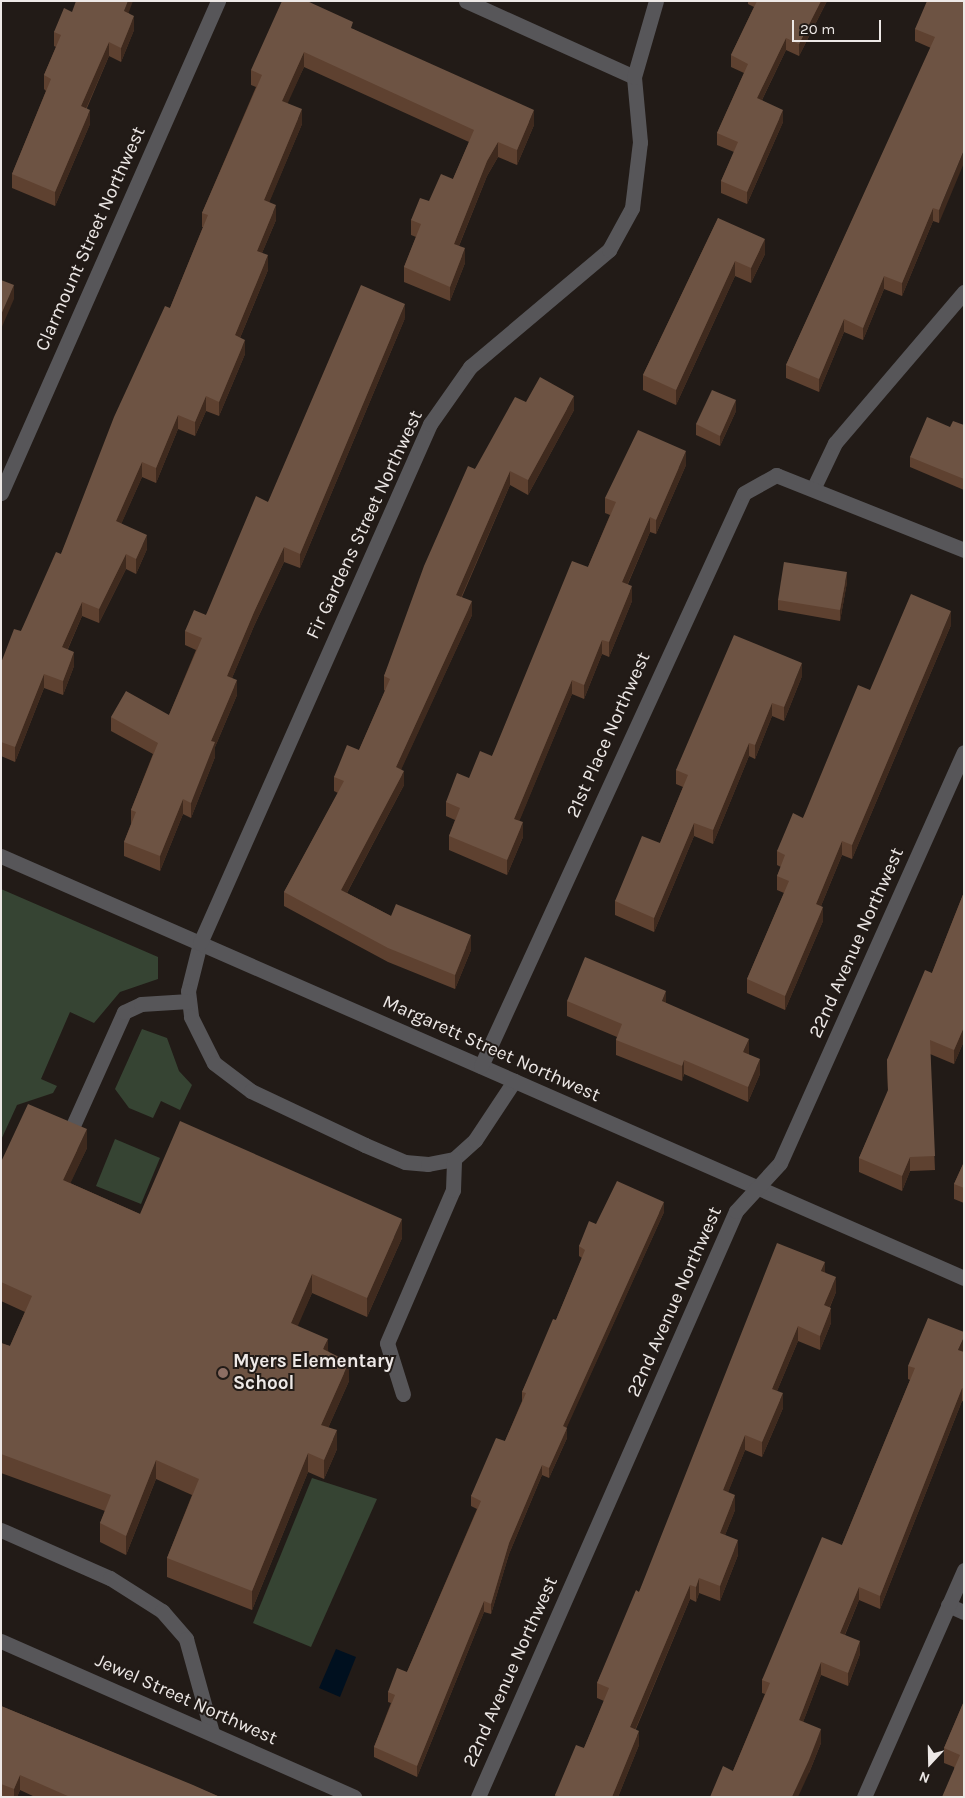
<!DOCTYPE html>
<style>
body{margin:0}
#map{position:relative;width:965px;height:1798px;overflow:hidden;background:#221b17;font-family:Karla,sans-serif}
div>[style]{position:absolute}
.green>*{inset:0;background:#364433}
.water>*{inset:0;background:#00101f}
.lane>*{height:15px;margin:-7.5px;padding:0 7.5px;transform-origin:7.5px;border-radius:7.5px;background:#575659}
.street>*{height:15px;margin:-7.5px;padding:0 7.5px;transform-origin:7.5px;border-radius:7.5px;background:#575659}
.wall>*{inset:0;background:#5e4130}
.shaded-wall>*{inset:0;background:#3f2a1e}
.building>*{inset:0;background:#6d5343}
.dots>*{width:14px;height:14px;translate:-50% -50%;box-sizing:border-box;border:2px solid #221b17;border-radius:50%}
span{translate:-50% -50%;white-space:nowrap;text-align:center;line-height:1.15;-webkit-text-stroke:4px #221b17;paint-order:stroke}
.street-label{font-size:19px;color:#ede8e6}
.poi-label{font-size:19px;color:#ede8e6;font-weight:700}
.left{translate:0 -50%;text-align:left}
.frame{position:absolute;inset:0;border:2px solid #ede8e6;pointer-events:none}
.north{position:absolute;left:905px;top:1738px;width:50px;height:50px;-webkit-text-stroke:4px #221b17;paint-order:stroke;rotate:201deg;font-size:14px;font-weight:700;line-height:20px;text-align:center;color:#ede8e6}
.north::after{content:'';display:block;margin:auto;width:18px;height:22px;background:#ede8e6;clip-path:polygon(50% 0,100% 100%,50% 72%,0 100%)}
.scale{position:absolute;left:792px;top:20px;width:89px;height:22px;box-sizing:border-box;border:2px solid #ede8e6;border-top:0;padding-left:6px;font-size:15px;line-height:18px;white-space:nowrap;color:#ede8e6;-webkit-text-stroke:4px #221b17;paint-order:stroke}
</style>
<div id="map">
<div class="green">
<i style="clip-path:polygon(1px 889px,158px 957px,158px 979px,120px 992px,94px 1023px,70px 1012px,41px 1079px,57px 1086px,53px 1093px,17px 1105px,1px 1140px)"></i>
<i style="clip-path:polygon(142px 1029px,167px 1038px,179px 1071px,192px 1085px,180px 1110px,161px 1101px,153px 1118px,129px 1108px,115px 1089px)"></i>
<i style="clip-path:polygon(115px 1139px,160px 1158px,141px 1204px,96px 1186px)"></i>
<i style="clip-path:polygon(312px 1478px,377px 1499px,311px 1647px,253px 1623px)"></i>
</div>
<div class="water">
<i style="clip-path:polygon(336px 1649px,356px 1657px,340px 1697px,319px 1688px)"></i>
</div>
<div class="lane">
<i style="left:200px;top:943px;width:49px;rotate:104deg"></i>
<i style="left:188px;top:991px;width:26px;rotate:83deg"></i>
<i style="left:191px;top:1017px;width:51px;rotate:63.4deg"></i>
<i style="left:214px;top:1063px;width:46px;rotate:37.1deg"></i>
<i style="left:251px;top:1091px;width:126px;rotate:25.3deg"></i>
<i style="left:365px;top:1145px;width:43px;rotate:23deg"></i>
<i style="left:405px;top:1162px;width:23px;rotate:5deg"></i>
<i style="left:428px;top:1164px;width:26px;rotate:-11deg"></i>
<i style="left:454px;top:1159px;width:28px;rotate:-42deg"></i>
<i style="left:475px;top:1140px;width:71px;rotate:-56.5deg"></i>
<i style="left:71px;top:1130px;width:129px;rotate:-65.8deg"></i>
<i style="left:124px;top:1012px;width:19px;rotate:-25deg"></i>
<i style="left:141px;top:1004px;width:48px;rotate:-3.6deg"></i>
<i style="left:403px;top:1394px;width:53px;rotate:-107.4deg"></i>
<i style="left:387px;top:1343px;width:167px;rotate:-66.7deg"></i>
<i style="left:453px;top:1190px;width:31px;rotate:-88deg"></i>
<i style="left:1px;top:1530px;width:119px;rotate:23.8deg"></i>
<i style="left:110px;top:1578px;width:62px;rotate:32.4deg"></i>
<i style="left:162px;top:1611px;width:37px;rotate:49deg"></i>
<i style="left:186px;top:1639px;width:98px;rotate:74.5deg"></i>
</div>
<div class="street">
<i style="left:466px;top:1px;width:184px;rotate:24.3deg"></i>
<i style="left:814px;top:487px;width:49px;rotate:-64.5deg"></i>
<i style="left:835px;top:443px;width:199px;rotate:-49.5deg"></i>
<i style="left:1px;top:493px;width:538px;rotate:-66.2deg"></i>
<i style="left:1px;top:856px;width:1051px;rotate:23.66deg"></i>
<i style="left:200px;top:943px;width:568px;rotate:-66.1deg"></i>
<i style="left:430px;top:424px;width:70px;rotate:-54.9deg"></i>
<i style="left:470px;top:367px;width:182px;rotate:-40.1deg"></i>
<i style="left:609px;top:250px;width:48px;rotate:-61.3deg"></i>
<i style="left:632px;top:208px;width:66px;rotate:-83.1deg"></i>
<i style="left:640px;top:142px;width:65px;rotate:-95.3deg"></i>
<i style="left:634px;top:77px;width:79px;rotate:-73.9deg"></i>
<i style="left:481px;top:1066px;width:630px;rotate:-65.35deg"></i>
<i style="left:744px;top:493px;width:37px;rotate:-29deg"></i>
<i style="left:776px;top:475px;width:202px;rotate:21.7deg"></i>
<i style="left:948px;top:1605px;width:17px;rotate:24deg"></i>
<i style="left:1px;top:1641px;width:386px;rotate:23.8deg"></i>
<i style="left:478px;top:1797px;width:640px;rotate:-66.24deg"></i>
<i style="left:736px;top:1211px;width:65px;rotate:-47.5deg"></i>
<i style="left:780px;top:1163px;width:450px;rotate:-65.9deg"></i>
<i style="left:864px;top:1797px;width:248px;rotate:-66.2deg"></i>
</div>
<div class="wall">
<i style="clip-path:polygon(748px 1px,827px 1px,799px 56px,786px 50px,762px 100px,783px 122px,747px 204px,721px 193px,721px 181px,734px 152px,717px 145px,717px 133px,744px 73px,731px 67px,731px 55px,754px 7px,748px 4px)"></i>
<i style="clip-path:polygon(964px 1px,939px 223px,933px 221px,902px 296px,884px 289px,863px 340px,844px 332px,819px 392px,786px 378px,786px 365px,931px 48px,915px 41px,915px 29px)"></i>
<i style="clip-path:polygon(72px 12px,129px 13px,134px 30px,121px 62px,109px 56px,87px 108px,90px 124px,55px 206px,12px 188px,12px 174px,46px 91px,44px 89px,44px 75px,56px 47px,54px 46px,54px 32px)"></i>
<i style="clip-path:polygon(353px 29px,534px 125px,517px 165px,498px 157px,487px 176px,459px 246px,465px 263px,450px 301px,404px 282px,404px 267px,416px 237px,411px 235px,411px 220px,453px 179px,469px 142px,304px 67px,287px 103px,302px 124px,269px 202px,276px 220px,262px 253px,268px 270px,240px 338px,245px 354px,219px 416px,206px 411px,195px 436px,178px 429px,156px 483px,142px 477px,121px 524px,147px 549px,136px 574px,126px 569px,99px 623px,82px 616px,68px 649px,74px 666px,63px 695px,44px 688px,15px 762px,1px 756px,1px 663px,21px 631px,61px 554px,170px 308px,203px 227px,202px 227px,202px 213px,256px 87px,251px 85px,251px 70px)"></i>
<i style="clip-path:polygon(718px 218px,765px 254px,751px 283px,735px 276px,676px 405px,643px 390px,643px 375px)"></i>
<i style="clip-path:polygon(405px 318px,300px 568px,284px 562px,254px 626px,232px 678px,237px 695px,215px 747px,215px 757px,191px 818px,183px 814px,160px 871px,124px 856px,124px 842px,131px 824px,131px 810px,153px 754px,111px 731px,111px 717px,169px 715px,196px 650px,185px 645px,185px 631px,206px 615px,268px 502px)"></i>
<i style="clip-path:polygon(526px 402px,574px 410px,528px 495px,510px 485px,462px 597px,472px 615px,401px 769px,404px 785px,347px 893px,391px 916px,471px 950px,455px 989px,388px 962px,284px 906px,284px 892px,338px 793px,334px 791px,334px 777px,359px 750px,385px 691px,384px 690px,384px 676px,475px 469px)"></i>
<i style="clip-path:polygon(736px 411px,720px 446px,696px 435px,696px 424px)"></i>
<i style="clip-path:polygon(964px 425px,964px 490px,910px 467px,910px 457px)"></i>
<i style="clip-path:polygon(686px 465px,656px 534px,650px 532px,628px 584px,632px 601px,609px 657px,602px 654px,584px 699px,572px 694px,519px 821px,523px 837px,507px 875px,449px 850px,449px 836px,455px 820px,446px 816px,446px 802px,492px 756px,588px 567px,610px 515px,605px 513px,605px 498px)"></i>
<i style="clip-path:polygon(847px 582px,840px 621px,778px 610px,778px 600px)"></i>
<i style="clip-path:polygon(951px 625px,852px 859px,842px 855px,821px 906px,823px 921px,785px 1010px,747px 993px,747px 979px,784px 893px,777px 890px,777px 876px,781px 867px,777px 865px,777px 851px,803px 818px,870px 690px)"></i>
<i style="clip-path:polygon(802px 676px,784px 721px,772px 716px,755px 759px,749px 756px,713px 844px,694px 836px,654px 932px,615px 915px,615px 901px,660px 843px,683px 787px,676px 784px,676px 770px)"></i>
<i style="clip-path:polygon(964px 892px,964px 1041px,954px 1064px,930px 1054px,935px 1170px,910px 1171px,902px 1191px,859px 1172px,859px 1158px,888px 1092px,887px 1060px,932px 973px)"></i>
<i style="clip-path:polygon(567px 1001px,666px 1003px,749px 1054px,749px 1055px,760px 1074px,748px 1102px,684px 1074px,682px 1081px,616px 1055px,616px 1040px,617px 1037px,567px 1016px)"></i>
<i style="clip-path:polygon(87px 1148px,70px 1183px,140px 1214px,402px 1238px,367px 1317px,312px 1293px,297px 1326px,328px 1351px,349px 1381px,328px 1428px,337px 1449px,324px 1479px,308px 1472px,252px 1610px,167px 1577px,167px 1558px,192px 1495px,156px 1479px,126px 1555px,100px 1542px,100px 1523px,105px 1511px,1px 1473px,1px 1343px,10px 1346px,25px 1312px,1px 1301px,1px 1162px)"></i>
<i style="clip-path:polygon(964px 1162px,964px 1203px,954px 1199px,954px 1184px)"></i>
<i style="clip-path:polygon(664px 1212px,566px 1428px,567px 1438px,549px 1478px,542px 1475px,509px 1554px,491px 1614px,484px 1612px,417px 1777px,374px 1757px,374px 1747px,391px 1703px,388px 1702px,388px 1692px,407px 1672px,477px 1509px,471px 1506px,471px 1496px,505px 1441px,522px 1401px,522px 1392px,556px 1320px,582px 1258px,579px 1256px,579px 1246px,596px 1224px)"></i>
<i style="clip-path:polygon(825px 1272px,836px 1292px,830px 1307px,831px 1323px,820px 1350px,798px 1341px,777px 1391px,783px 1408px,762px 1457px,745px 1450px,728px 1492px,735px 1510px,725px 1535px,738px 1555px,720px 1601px,699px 1593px,696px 1602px,690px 1599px,636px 1729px,639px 1745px,618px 1797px,555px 1797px,555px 1795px,584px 1748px,604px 1701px,597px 1698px,597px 1683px,639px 1592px)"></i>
<i style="clip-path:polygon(963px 1352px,964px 1352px,964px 1402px,962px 1401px,880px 1609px,859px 1600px,845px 1635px,860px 1654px,848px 1686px,821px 1675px,803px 1722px,821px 1743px,809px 1773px,733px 1771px,765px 1694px,762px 1693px,762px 1680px,842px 1545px,910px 1380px,908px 1379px,908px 1366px)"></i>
<i style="clip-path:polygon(964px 1701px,964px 1797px,954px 1767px,944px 1763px,944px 1748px)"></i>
<i style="clip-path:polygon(1px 1706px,220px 1797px,35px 1797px,20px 1790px,17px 1797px,1px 1797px)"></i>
</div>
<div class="shaded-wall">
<i style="clip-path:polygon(128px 1px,133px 1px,124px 25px,124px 11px)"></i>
<i style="clip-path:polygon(821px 1px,827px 1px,799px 56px,799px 44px)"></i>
<i style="clip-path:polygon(134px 16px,134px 30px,121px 62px,121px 48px)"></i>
<i style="clip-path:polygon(786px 38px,786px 50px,757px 110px,757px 98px)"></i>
<i style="clip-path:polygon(109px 42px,109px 56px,81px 120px,81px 106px)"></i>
<i style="clip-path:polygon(304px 52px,304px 67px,282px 116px,282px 101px)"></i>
<i style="clip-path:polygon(302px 109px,302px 124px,264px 215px,264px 200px)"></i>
<i style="clip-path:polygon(90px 110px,90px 124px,55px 206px,55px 192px)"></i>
<i style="clip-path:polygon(534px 110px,534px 125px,517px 165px,517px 150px)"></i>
<i style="clip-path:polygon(783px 110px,783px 122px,747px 204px,747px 192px)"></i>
<i style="clip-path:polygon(498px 142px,498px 157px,487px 176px,454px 258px,454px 244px,487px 161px)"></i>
<i style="clip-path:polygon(964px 150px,964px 163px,939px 223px,939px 210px)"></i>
<i style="clip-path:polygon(276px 205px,276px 220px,257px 265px,257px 251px)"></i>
<i style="clip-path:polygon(933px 208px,933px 221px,902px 296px,902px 283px)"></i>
<i style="clip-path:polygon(765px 239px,765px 254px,751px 283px,751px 268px)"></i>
<i style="clip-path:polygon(465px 248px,465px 263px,450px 301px,450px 287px)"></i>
<i style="clip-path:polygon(268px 255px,268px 270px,235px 350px,235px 335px)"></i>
<i style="clip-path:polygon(735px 261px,735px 276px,676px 405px,676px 390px)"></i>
<i style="clip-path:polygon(884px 276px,884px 289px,863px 340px,863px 328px)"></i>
<i style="clip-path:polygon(14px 285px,14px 299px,1px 329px,1px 315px)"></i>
<i style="clip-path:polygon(405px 304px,405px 318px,300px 568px,300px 554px)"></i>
<i style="clip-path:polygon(844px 319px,844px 332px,819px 392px,819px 379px)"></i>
<i style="clip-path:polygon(245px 340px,245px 354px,219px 416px,219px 402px)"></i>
<i style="clip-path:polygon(206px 396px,206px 411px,195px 436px,195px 422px)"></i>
<i style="clip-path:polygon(574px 396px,574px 410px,528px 495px,528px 480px)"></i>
<i style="clip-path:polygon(736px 400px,736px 411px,720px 446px,720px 436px)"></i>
<i style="clip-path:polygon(178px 415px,178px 429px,156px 483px,156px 468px)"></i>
<i style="clip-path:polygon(686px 451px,686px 465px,656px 534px,656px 520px)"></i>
<i style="clip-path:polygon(142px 462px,142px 477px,116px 536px,116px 521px)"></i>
<i style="clip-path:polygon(510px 471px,510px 485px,456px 609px,456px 595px)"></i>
<i style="clip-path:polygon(650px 517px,650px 532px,622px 597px,622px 582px)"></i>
<i style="clip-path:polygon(147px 535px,147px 549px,136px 574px,136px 559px)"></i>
<i style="clip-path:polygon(284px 547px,284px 562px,254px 626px,227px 690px,227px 676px,254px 612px)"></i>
<i style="clip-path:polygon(126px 554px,126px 569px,99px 623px,99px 609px)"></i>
<i style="clip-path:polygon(847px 572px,847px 582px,840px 621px,840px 610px)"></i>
<i style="clip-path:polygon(632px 586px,632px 601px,609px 657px,609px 642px)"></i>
<i style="clip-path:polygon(472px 601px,472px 615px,396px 781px,396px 767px)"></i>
<i style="clip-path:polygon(82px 602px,82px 616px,62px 662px,62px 647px)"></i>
<i style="clip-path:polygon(951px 611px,951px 625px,852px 859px,852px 845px)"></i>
<i style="clip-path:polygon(602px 640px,602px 654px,584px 699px,584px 685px)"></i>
<i style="clip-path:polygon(74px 652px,74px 666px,63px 695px,63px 681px)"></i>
<i style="clip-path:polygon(802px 663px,802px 676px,784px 721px,784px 707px)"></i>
<i style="clip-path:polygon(44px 674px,44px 688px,15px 762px,15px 747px)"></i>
<i style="clip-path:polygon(237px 680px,237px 695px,215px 747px,215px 757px,191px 818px,191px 803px,211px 741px)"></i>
<i style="clip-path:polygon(572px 680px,572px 694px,514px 834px,514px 819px)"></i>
<i style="clip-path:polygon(772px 703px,772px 716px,755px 759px,755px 745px)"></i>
<i style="clip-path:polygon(749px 743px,749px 756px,713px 844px,713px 830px)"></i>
<i style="clip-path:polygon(404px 771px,404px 785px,341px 904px,341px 890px)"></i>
<i style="clip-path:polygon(183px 799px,183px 814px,160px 871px,160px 856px)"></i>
<i style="clip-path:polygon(523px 822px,523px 837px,507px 875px,507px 860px)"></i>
<i style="clip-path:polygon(694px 823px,694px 836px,654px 932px,654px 918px)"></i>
<i style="clip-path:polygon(842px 841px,842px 855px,816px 918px,816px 904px)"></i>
<i style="clip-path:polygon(823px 907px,823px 921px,785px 1010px,785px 996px)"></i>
<i style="clip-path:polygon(471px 935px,471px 950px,455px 989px,455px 975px)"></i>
<i style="clip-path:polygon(666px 991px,666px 1005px,662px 1001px)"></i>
<i style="clip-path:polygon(964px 1027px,964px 1041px,954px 1064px,954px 1050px)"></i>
<i style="clip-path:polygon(749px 1039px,749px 1054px,743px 1067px,743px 1052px)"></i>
<i style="clip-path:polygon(760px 1059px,760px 1074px,748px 1102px,748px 1087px)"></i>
<i style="clip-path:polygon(684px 1060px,684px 1074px,682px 1081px,682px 1066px)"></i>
<i style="clip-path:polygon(87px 1129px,87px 1148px,63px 1199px,63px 1180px)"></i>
<i style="clip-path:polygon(910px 1157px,910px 1171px,902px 1191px,902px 1176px)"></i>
<i style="clip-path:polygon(664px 1202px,664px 1212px,563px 1436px,563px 1426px)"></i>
<i style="clip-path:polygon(402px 1219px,402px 1238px,367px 1317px,367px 1298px)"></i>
<i style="clip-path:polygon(825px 1262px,825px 1277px,821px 1271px)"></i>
<i style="clip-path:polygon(312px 1274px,312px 1293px,291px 1342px,291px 1323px)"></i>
<i style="clip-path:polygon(836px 1277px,836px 1292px,824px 1320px,824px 1305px)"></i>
<i style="clip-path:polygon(831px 1308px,831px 1323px,820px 1350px,820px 1336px)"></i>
<i style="clip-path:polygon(798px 1326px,798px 1341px,772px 1403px,772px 1389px)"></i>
<i style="clip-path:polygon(964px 1337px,964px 1350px,958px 1364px,958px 1350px)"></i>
<i style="clip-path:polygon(328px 1339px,328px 1358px,323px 1349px)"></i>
<i style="clip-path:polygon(349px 1362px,349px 1381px,321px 1444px,321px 1425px)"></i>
<i style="clip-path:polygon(962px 1388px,962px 1401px,880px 1609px,880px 1596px)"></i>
<i style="clip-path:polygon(783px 1393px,783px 1408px,762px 1457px,762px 1442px)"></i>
<i style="clip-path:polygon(567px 1428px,567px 1438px,549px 1478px,549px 1468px)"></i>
<i style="clip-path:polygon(337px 1430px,337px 1449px,324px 1479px,324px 1460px)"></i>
<i style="clip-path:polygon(745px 1435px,745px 1450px,723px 1505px,723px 1490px)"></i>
<i style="clip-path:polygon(308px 1453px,308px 1472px,252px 1610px,252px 1591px)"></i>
<i style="clip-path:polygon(156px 1460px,156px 1479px,126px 1555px,126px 1536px)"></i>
<i style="clip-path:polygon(542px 1465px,542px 1475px,509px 1554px,491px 1614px,491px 1604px,509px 1543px)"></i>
<i style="clip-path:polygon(735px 1495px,735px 1510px,720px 1548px,720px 1533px)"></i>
<i style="clip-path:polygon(738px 1540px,738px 1555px,720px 1601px,720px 1586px)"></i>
<i style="clip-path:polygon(699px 1578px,699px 1593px,696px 1602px,696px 1587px)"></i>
<i style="clip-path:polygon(690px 1585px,690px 1599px,630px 1742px,630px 1727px)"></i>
<i style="clip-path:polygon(859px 1587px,859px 1600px,840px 1646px,840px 1633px)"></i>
<i style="clip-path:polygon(484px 1601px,484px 1612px,417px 1777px,417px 1766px)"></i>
<i style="clip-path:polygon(860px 1641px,860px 1654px,848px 1686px,848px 1673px)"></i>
<i style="clip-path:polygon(821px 1662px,821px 1675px,799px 1733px,799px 1720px)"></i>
<i style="clip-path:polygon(821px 1729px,821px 1743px,809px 1773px,798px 1797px,792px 1797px)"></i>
<i style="clip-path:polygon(639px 1731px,639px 1745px,618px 1797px,612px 1797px)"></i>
<i style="clip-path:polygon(20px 1775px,20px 1790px,17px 1797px,14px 1797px,14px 1789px)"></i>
</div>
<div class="building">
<i style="clip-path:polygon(76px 1px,128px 1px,124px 11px,134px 16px,121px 48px,109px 42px,81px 106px,90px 110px,55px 192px,12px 174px,51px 79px,44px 75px,61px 35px,54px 32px,64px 8px,72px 12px)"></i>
<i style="clip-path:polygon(282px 1px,307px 1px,353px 22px,351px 28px,534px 110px,517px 150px,498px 142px,487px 161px,454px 244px,465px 248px,450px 287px,404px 267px,421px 224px,411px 220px,420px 198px,429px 201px,441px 174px,453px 179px,474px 130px,304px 52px,282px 101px,302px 109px,264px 200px,276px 205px,257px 251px,268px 255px,235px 335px,245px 340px,219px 402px,206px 396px,195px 422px,178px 415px,156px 468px,142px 462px,116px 521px,147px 535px,136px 559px,126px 554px,99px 609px,82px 602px,62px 647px,74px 652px,63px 681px,44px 674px,15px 747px,1px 742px,1px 663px,14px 629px,21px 631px,56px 552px,61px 554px,114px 417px,165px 306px,170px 308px,208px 215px,202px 213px,262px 75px,251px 70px)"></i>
<i style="clip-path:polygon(757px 1px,821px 1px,799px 44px,786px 38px,757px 98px,783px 110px,747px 192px,721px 181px,738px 142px,717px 133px,748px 64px,731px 55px)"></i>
<i style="clip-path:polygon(927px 1px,964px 1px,964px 150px,939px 210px,933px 208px,902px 283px,884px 276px,863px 328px,844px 319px,819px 379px,786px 365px,935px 37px,915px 29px)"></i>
<i style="clip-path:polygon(718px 218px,765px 239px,751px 268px,735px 261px,676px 390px,643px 375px)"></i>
<i style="clip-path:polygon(1px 280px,14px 285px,1px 315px)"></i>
<i style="clip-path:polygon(361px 285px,405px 304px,300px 554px,284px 547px,254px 612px,227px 676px,237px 680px,211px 741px,215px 742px,191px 803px,183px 799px,160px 856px,124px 842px,136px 812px,131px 810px,158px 743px,111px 717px,126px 691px,169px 715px,202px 638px,185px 631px,194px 610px,206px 615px,256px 496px,268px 502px)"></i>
<i style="clip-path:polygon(540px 377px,574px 396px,528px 480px,510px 471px,456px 595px,472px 601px,396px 767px,404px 771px,341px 890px,391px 916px,396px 904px,471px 935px,455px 975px,388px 948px,284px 892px,344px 781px,334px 777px,347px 745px,359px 750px,390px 679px,384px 676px,424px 566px,468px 466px,475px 469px,515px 397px,526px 402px)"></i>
<i style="clip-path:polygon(712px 390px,736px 400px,720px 436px,696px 424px)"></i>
<i style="clip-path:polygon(927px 417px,950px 427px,953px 421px,964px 425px,964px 479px,910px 457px)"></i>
<i style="clip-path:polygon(638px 430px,686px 451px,656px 520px,650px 517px,622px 582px,632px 586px,609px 642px,602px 640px,584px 685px,572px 680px,514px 819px,523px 822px,507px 860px,449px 836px,460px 808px,446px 802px,457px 773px,469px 778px,480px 751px,492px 756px,572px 561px,588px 567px,616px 502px,605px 498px)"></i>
<i style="clip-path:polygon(784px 562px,847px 572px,840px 610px,778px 600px)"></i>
<i style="clip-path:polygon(911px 594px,951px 611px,852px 845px,842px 841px,816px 904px,823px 907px,785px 996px,747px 979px,789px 881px,777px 876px,785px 855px,777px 851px,793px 813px,803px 818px,858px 685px,870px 690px)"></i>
<i style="clip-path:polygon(734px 635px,802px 663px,784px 707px,772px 703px,755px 745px,749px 743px,713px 830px,694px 823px,654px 918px,615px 901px,642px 836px,660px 843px,688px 775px,676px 770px)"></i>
<i style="clip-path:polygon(964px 892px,964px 1027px,954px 1050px,930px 1040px,935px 1156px,910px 1157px,902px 1176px,859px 1158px,888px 1090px,887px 1060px,925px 970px,932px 973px)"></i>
<i style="clip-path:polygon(585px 957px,666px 991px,662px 1001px,749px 1039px,743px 1052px,760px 1059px,748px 1087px,684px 1060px,682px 1066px,616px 1040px,622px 1024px,567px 1001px)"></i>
<i style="clip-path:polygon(28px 1104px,87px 1129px,63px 1180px,140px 1214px,180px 1121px,402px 1219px,367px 1298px,312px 1274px,291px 1323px,328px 1339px,323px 1349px,349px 1362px,321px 1425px,337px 1430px,324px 1460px,308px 1453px,252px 1591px,167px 1558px,199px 1479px,156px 1460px,126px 1536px,100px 1523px,111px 1495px,1px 1454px,1px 1343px,10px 1346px,32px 1296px,1px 1282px,1px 1162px)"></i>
<i style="clip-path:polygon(964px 1162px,964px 1188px,954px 1184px)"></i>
<i style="clip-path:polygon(617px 1181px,664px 1202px,563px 1426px,567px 1428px,549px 1468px,542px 1465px,509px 1543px,491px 1604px,484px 1601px,417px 1766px,374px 1747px,395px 1695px,388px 1692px,397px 1668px,407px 1672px,481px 1501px,471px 1496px,496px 1438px,505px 1441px,526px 1393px,522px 1392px,553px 1319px,556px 1320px,585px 1250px,579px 1246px,589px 1221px,596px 1224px)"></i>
<i style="clip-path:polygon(777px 1243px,825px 1262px,821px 1271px,836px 1277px,824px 1305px,831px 1308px,820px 1336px,798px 1326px,772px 1389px,783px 1393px,762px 1442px,745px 1435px,723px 1490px,735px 1495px,720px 1533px,738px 1540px,720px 1586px,699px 1578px,696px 1587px,690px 1585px,630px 1727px,639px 1731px,612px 1797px,560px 1797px,555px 1795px,576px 1745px,584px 1748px,609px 1688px,597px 1683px,636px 1590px,639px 1592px)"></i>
<i style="clip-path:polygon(928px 1318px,964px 1332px,964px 1337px,958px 1350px,964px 1352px,964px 1389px,962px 1388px,880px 1596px,859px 1587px,840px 1633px,860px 1641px,848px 1673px,821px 1662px,799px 1720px,821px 1729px,809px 1760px,792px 1797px,710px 1797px,723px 1766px,733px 1771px,770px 1683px,762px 1680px,822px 1537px,842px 1545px,915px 1368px,908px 1366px)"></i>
<i style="clip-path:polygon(964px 1701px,964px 1797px,942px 1797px,960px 1755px,944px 1748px)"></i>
<i style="clip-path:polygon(1px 1706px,193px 1785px,220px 1797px,70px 1797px,20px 1775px,14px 1789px,1px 1784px)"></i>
</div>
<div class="dots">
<i style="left:223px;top:1373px;background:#8d6e63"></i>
</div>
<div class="street-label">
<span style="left:91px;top:239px;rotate:-66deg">Clarmount Street Northwest</span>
<span style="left:365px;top:525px;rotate:-65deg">Fir Gardens Street Northwest</span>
<span style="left:609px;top:735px;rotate:-66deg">21st Place Northwest</span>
<span style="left:857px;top:943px;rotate:-66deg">22nd Avenue Northwest</span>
<span style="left:491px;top:1049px;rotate:24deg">Margarett Street Northwest</span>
<span style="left:675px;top:1302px;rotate:-66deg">22nd Avenue Northwest</span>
<span style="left:511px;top:1672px;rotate:-66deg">22nd Avenue Northwest</span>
<span style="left:186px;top:1700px;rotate:24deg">Jewel Street Northwest</span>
</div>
<div class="poi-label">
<span class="left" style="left:233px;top:1373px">Myers Elementary<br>School</span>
</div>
<div class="frame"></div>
<div class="north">N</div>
<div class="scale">20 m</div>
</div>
